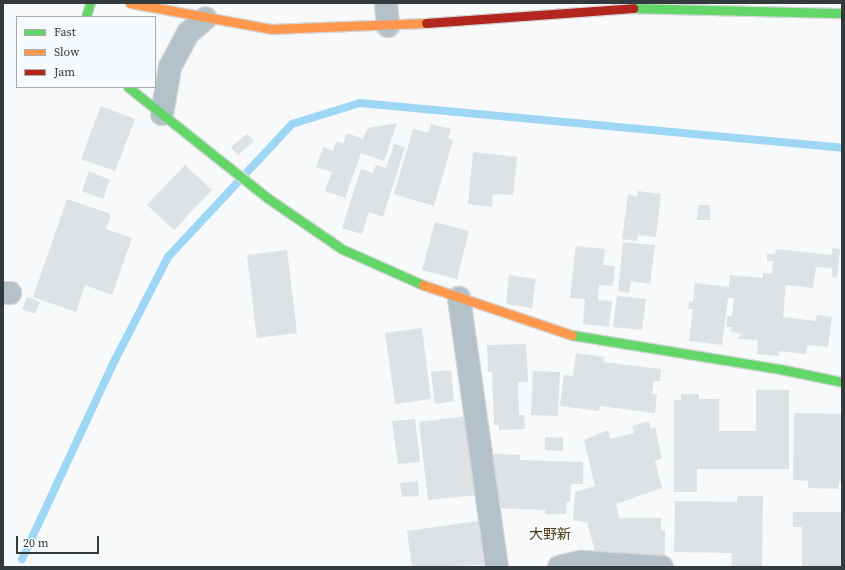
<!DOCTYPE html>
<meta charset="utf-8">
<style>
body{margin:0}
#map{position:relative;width:845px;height:570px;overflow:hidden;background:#f7f9fb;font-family:"Source Serif 4","Noto Sans JP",serif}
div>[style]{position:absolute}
.stream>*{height:8px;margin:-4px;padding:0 4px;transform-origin:4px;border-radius:4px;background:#9ed7f6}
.building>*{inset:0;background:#dde2e5}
.roads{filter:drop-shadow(1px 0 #d4d7d8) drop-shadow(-1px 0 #d4d7d8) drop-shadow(0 1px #d4d7d8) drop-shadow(0 -1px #d4d7d8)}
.street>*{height:22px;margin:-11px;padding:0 11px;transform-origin:11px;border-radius:11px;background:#b4c1c9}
.fast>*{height:9px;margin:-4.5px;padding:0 4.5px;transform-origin:4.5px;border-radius:4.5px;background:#63d668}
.slow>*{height:9px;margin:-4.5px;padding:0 4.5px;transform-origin:4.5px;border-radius:4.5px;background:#ff974d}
.jam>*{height:9px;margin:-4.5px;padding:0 4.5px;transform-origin:4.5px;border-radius:4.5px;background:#b3261e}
span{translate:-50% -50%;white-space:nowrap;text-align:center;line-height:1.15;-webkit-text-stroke:3px #f6fafc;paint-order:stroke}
.neighbourhood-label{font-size:14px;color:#4a3811}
.frame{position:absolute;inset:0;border:4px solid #323a3e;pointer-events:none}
.legend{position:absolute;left:16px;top:16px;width:140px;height:72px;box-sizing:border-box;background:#f6fafc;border:1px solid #a8adb0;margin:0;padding:5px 7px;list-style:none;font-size:12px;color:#323a3e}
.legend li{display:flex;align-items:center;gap:8px;height:20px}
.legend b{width:20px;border:1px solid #a8adb0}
.scale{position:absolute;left:16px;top:536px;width:83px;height:18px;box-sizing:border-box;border:2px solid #323a3e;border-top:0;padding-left:5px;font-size:12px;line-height:14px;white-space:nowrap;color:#323a3e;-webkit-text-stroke:3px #f6fafc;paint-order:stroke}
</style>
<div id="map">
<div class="stream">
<i style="left:22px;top:559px;width:220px;rotate:-65deg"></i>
<i style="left:115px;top:360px;width:116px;rotate:-62.8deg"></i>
<i style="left:168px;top:257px;width:182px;rotate:-47deg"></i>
<i style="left:292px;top:124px;width:71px;rotate:-17.2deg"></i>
<i style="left:360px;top:103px;width:484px;rotate:5.3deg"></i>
</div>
<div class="building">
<i style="clip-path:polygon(101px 106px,135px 119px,115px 171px,81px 159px)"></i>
<i style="clip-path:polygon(397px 123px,384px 161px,361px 153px,345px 198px,325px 191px,332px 172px,316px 167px,323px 147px,333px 151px,336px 141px,343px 144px,347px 133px,363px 139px,368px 128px)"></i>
<i style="clip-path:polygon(431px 124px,451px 129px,448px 138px,453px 140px,434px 206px,394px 194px,413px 129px,428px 133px)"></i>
<i style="clip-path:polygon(247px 134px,254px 141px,238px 155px,231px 147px)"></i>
<i style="clip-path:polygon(394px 144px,405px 147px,383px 217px,369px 212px,362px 234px,342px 228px,361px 169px,373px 173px,376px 165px,386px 168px)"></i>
<i style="clip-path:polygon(473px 152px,517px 157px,513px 195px,493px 194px,492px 207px,468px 204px)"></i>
<i style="clip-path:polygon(185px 165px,212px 190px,174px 230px,147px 205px)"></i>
<i style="clip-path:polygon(89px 171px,110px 180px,103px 199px,82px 191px)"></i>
<i style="clip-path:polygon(638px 191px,661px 194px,656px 237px,638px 235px,637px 241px,622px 239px,628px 195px,637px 196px)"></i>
<i style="clip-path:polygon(67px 199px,111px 214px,106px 229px,132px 238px,112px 295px,85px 285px,76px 312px,33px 297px)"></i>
<i style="clip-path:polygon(698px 205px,710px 205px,710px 220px,697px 220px)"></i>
<i style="clip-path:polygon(435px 222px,469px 231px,457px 279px,422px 270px)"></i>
<i style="clip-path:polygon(623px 242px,655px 245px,650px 284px,631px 281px,629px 293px,618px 291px)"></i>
<i style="clip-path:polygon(576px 246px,605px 249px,603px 265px,615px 266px,613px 286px,599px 285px,598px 300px,612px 301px,609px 327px,583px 324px,585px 299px,570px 298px)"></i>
<i style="clip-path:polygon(832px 248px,840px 249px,837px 278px,832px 277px,832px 268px,816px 267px,813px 288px,786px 285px,783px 317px,816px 321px,817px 315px,832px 317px,828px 347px,808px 345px,806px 354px,779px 351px,779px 356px,757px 354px,758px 340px,739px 339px,740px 333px,731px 332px,732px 327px,726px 327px,727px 316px,732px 316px,734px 298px,728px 298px,722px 345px,689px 341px,693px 309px,688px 309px,689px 301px,693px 302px,695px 283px,729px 287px,730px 275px,763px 278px,763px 273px,772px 274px,773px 261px,767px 261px,767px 254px,775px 254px,776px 249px,832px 255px)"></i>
<i style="clip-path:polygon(287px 250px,297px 333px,257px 338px,247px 255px)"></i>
<i style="clip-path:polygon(509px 275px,536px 279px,532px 308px,506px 304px)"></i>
<i style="clip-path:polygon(617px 296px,646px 299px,642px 330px,613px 327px)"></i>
<i style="clip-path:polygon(27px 297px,40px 302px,35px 314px,22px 309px)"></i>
<i style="clip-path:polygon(422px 328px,431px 399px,395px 404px,385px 333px)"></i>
<i style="clip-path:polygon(526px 344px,528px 382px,518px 382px,519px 415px,524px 415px,525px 429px,499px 430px,499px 425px,494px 425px,492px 371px,488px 372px,487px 345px)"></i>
<i style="clip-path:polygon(576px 353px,604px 357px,603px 362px,661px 369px,660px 381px,654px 381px,652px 394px,657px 394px,655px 413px,600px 406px,599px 411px,560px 406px,564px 375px,573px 376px)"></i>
<i style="clip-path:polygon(451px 370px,454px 401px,435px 404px,431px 372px)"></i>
<i style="clip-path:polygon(533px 371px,560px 372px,558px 416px,531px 415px)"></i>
<i style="clip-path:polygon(756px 390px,789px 390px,789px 469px,697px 469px,697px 492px,674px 492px,674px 400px,681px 400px,681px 394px,699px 394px,699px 399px,719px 399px,719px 431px,756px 431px)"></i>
<i style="clip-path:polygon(794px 413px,842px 414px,842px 482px,839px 482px,839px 489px,808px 488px,808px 481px,793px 480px)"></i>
<i style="clip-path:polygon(468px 416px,477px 495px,428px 500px,419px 422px)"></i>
<i style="clip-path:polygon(415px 419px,420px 462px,398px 464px,392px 421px)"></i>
<i style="clip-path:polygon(649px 421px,651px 429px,655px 427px,662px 458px,655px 461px,662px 488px,616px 504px,619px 518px,661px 518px,661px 530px,665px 530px,665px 559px,596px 555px,587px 522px,573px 520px,575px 492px,595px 486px,584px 440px,608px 430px,610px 439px,634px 433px,632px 426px)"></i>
<i style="clip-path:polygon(545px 437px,563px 438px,563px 451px,545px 450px)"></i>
<i style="clip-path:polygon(493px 454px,520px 455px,520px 460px,583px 462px,583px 484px,571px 484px,570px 502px,567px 502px,566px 514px,545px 514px,545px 510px,496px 508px,497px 481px,493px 479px)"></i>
<i style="clip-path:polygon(418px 481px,419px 496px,402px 497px,400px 483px)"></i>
<i style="clip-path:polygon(737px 496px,763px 496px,762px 567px,731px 567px,732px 553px,674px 552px,675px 501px,737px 502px)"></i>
<i style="clip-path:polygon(793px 512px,842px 512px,842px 567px,802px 567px,802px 527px,793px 527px)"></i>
<i style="clip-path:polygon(478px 521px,484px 565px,412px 567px,407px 531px)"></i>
</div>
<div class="roads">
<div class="street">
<i style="left:386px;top:3px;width:23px;rotate:85deg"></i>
<i style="left:162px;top:114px;width:48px;rotate:-80.3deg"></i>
<i style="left:170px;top:67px;width:38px;rotate:-62deg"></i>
<i style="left:188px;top:33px;width:23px;rotate:-40deg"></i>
<i style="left:3px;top:293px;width:7px"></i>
<i style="left:459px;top:298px;width:272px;rotate:82deg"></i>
<i style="left:559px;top:567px;width:23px;rotate:-13deg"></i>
<i style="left:581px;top:562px;width:81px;rotate:3.5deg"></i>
</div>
<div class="fast">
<i style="left:633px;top:8px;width:209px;rotate:1.4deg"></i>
<i style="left:86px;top:17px;width:15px;rotate:-74deg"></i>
<i style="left:128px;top:87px;width:180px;rotate:38.5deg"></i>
<i style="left:269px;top:199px;width:88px;rotate:34.4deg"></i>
<i style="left:342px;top:249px;width:89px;rotate:24deg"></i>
<i style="left:572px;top:335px;width:211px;rotate:9.3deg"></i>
<i style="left:780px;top:369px;width:63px;rotate:11.8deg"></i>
</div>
<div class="slow">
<i style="left:130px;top:3px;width:143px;rotate:10.4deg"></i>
<i style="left:271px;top:29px;width:155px;rotate:-2.2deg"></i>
<i style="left:423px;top:285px;width:157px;rotate:18.6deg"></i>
</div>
<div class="jam">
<i style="left:426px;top:23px;width:208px;rotate:-4.1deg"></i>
</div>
</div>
<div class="neighbourhood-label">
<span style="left:550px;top:534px">大野新</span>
</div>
<div class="frame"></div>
<ul class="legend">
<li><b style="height:5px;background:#63d668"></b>Fast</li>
<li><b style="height:5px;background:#ff974d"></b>Slow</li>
<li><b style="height:5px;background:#b3261e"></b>Jam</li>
</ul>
<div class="scale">20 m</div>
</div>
